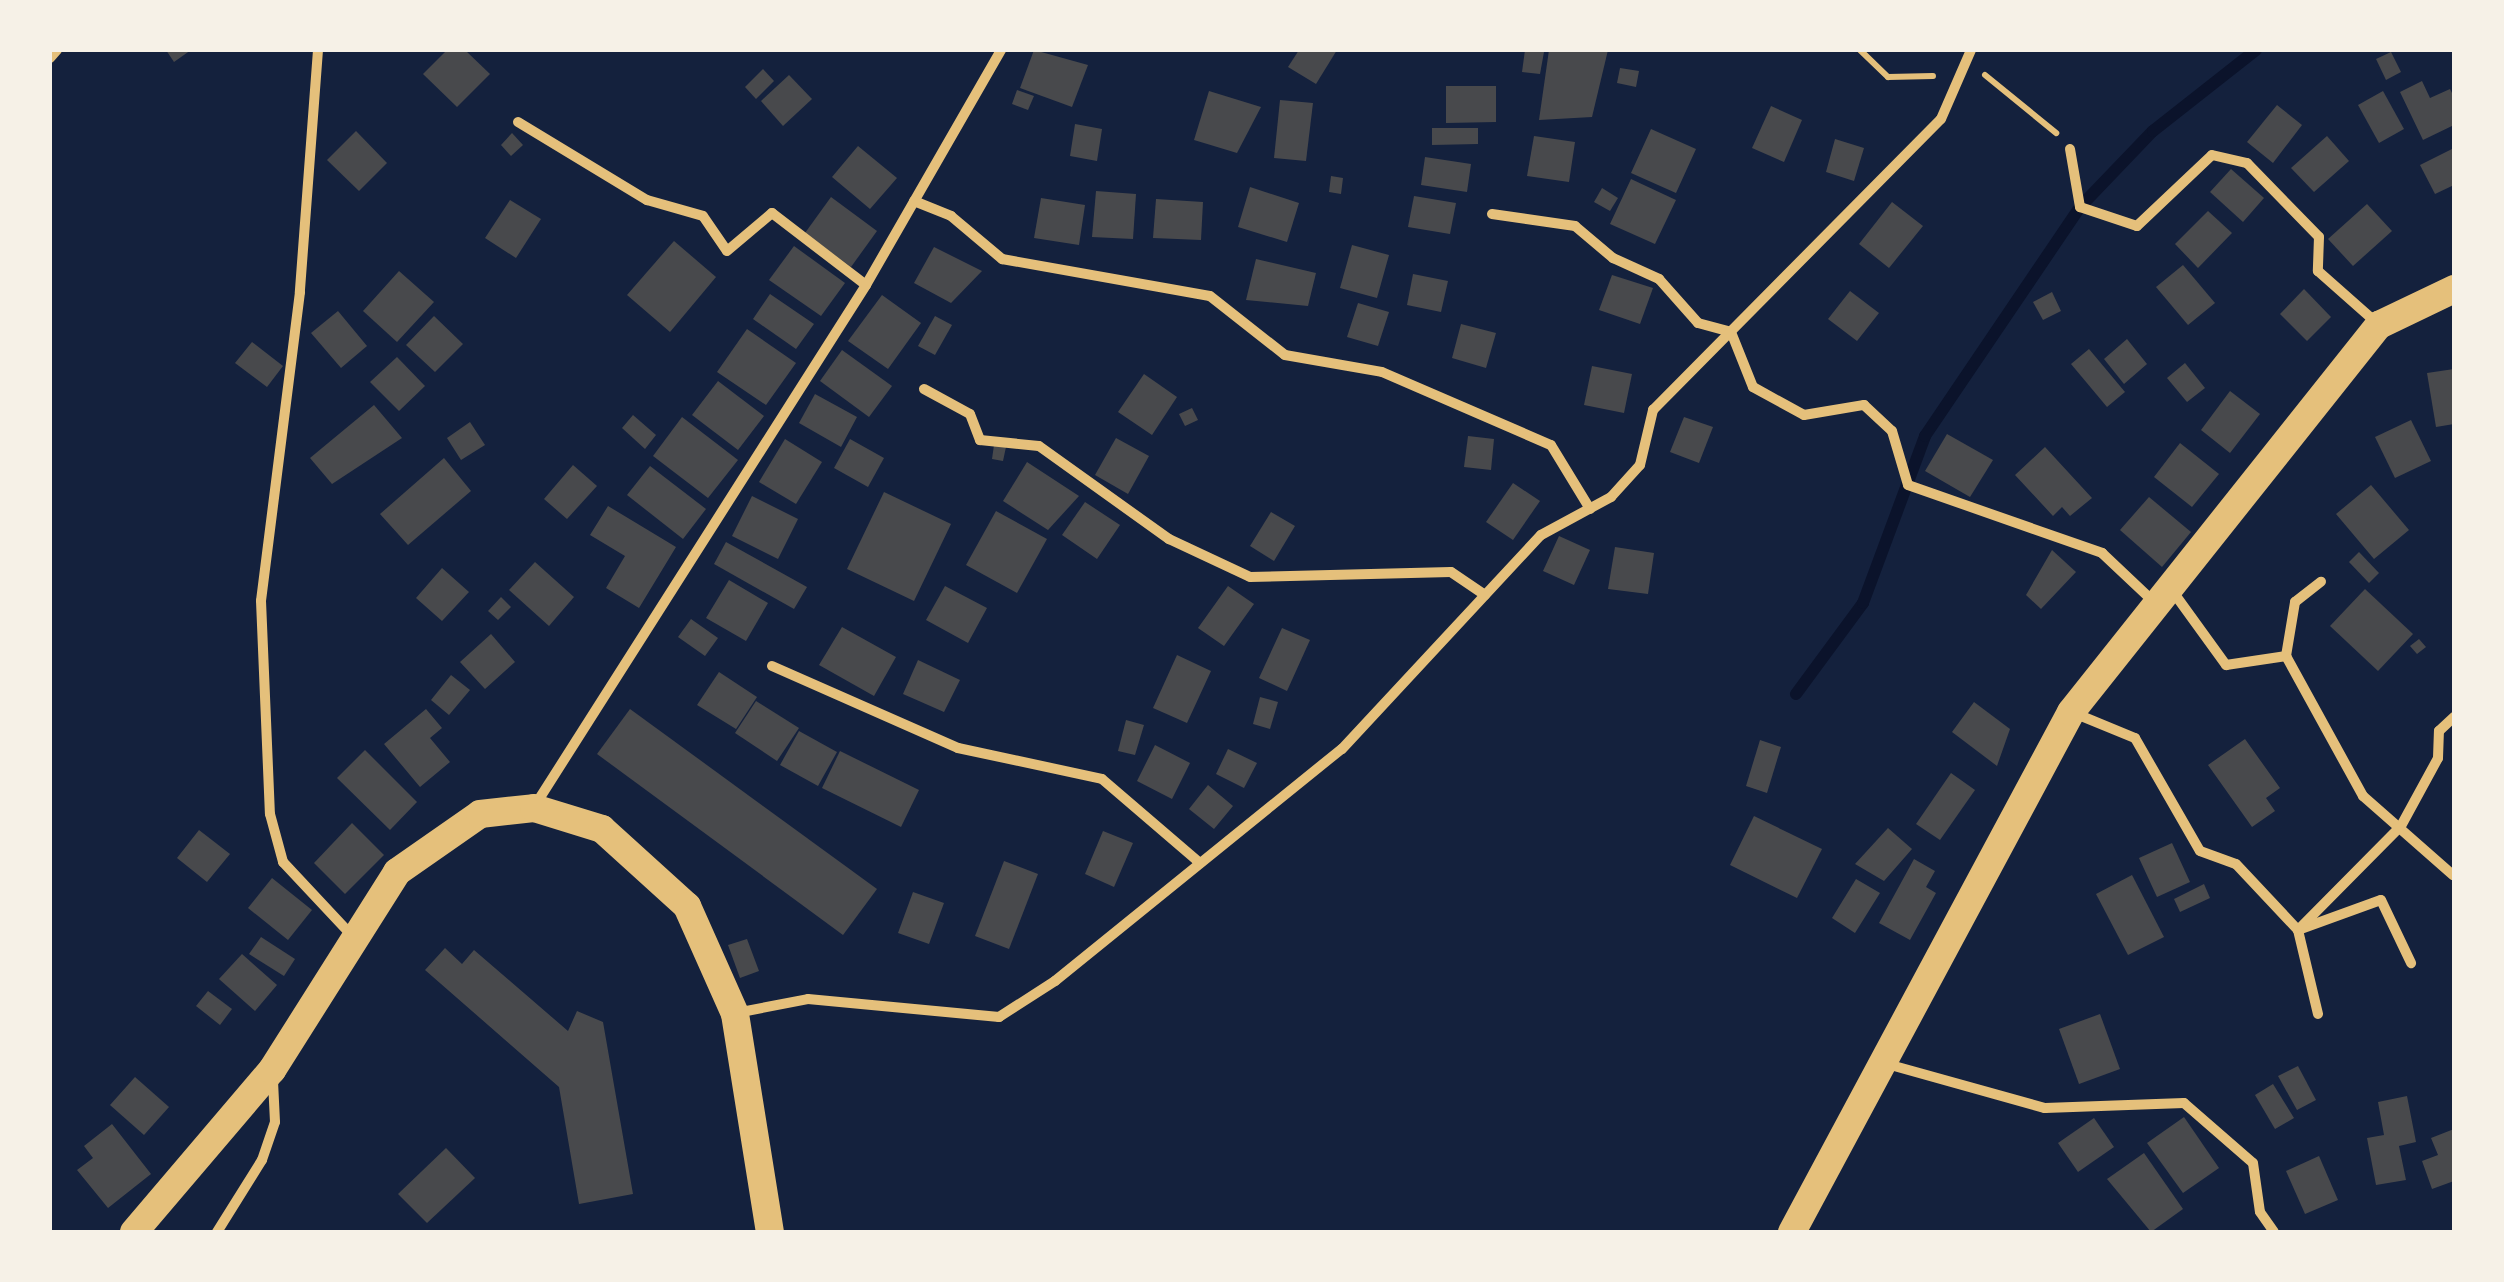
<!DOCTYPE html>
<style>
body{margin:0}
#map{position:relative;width:2504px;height:1282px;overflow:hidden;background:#14213d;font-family:Commissioner,sans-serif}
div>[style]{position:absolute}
.stream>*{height:12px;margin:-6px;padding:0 6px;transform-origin:6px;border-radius:6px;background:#0b132b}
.building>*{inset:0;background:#48494c}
.path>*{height:6px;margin:-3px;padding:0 3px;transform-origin:3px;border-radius:3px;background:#e5c07b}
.minor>*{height:10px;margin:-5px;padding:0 5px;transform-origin:5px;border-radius:5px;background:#e5c07b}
.trunk>*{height:28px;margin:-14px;padding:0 14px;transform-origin:14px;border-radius:14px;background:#e5c07b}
span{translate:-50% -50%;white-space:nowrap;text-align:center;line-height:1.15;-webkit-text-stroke:9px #f6f1e7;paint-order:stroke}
.frame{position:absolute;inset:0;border:52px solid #f6f1e7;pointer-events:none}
</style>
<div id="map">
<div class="stream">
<i style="left:1796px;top:694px;width:113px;rotate:-53.6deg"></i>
<i style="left:1863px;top:603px;width:178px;rotate:-69.6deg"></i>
<i style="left:1925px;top:436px;width:277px;rotate:-55.9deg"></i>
<i style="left:2080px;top:207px;width:105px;rotate:-46.2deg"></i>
<i style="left:2153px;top:131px;width:131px;rotate:-38.2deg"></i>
</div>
<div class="building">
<i style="clip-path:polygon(166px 50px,191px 50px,174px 62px)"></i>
<i style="clip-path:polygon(447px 50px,465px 50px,490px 74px,457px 107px,423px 74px)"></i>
<i style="clip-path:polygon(1034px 50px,1088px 65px,1072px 107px,1020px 88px)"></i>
<i style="clip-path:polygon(1299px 50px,1337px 50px,1316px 84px,1288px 67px)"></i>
<i style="clip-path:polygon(1525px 50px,1544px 52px,1540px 74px,1522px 72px)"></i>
<i style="clip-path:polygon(1549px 50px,1608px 50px,1592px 117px,1539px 120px)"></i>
<i style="clip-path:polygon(2391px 52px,2401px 72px,2386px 80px,2376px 59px)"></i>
<i style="clip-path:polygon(1620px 68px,1639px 71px,1636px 87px,1617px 83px)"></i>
<i style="clip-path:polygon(763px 69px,774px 81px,756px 99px,745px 87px)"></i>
<i style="clip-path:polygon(789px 75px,812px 99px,783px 126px,761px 101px)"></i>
<i style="clip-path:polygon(2422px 81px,2430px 98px,2450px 89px,2454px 97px,2454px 125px,2423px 140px,2400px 92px)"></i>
<i style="clip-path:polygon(1446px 86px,1496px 86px,1496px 122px,1446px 123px)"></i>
<i style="clip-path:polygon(1017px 90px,1034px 96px,1028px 110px,1012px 104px)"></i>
<i style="clip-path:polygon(1209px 91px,1261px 107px,1237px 153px,1194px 140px)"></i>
<i style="clip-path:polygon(2383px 91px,2404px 129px,2379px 143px,2358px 105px)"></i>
<i style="clip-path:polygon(1280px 100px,1313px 103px,1306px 161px,1274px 158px)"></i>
<i style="clip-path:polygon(2277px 105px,2302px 125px,2273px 163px,2247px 142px)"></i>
<i style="clip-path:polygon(1771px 106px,1802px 120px,1784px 162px,1752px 148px)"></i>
<i style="clip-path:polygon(1075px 124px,1102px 129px,1097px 161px,1070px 156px)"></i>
<i style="clip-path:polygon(1432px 128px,1478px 128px,1478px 144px,1432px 145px)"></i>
<i style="clip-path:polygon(1651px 129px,1696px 149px,1676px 193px,1631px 173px)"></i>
<i style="clip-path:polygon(356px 131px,387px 163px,359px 191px,327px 160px)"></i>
<i style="clip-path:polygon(512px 133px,523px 145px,511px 156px,501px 145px)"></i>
<i style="clip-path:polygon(1534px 136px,1575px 142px,1569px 182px,1527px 176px)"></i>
<i style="clip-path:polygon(2327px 136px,2349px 161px,2314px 192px,2291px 168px)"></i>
<i style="clip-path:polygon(1835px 139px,1864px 148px,1854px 181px,1826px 172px)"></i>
<i style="clip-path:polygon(858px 146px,897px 178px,870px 209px,832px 177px)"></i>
<i style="clip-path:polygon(2454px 148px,2454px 185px,2435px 194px,2420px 165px)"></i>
<i style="clip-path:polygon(1425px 157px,1471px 164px,1467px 192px,1421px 185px)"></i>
<i style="clip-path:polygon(2231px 169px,2264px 198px,2243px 222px,2210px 192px)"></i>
<i style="clip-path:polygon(1331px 176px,1343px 178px,1341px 194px,1329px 192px)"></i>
<i style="clip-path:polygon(1631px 179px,1676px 200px,1655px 244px,1610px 224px)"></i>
<i style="clip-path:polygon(1250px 187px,1299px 203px,1287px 242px,1238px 227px)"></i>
<i style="clip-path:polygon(1602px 188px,1618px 198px,1610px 211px,1594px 202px)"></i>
<i style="clip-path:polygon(1096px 191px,1136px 194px,1133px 239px,1092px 237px)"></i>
<i style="clip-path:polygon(1414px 196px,1456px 203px,1450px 234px,1408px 227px)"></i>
<i style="clip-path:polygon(831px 197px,877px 231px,851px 267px,805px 233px)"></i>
<i style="clip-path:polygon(1041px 198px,1085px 205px,1079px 245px,1034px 238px)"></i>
<i style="clip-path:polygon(1156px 199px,1203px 202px,1201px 240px,1153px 238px)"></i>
<i style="clip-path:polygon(510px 200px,541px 219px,516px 258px,485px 238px)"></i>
<i style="clip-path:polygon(1892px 202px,1923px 226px,1889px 268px,1859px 244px)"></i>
<i style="clip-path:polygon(2367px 204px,2392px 231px,2353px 266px,2328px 239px)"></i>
<i style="clip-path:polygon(2208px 211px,2232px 233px,2198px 268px,2175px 244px)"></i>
<i style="clip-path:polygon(674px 241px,716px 277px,670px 332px,627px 295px)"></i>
<i style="clip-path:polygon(1352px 245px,1389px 255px,1377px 298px,1340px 288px)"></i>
<i style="clip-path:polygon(794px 246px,845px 283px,821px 316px,769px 280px)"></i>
<i style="clip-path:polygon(934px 247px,982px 271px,951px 303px,914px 283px)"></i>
<i style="clip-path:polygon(1256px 259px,1316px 273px,1308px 306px,1246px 300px)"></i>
<i style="clip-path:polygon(2183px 265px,2215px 303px,2188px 325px,2156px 287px)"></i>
<i style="clip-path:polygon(399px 271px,434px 302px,397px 342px,363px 311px)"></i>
<i style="clip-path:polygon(1413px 274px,1448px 281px,1441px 312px,1407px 305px)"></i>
<i style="clip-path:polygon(1612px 275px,1653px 288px,1640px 324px,1599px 310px)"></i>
<i style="clip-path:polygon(2304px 289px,2331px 317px,2307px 341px,2280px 314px)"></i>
<i style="clip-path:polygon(1850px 291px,1879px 313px,1857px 341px,1828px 319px)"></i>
<i style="clip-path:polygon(2052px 292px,2061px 311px,2043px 320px,2033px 302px)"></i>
<i style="clip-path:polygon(770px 294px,814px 324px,796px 349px,753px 319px)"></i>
<i style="clip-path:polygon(882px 295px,921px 323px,888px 369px,848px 341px)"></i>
<i style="clip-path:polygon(1358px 303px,1389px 312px,1378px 346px,1347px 337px)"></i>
<i style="clip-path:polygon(338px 311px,367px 346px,341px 368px,311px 333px)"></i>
<i style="clip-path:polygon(434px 316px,463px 344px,435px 372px,406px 345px)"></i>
<i style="clip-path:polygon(935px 316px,952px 325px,935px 355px,918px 346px)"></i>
<i style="clip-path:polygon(1461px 324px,1496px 333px,1486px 368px,1452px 358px)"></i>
<i style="clip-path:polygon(747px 329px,796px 363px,766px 405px,717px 372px)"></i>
<i style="clip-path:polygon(2127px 339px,2147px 364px,2124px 384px,2104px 359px)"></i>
<i style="clip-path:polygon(252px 342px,283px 366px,267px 387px,235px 363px)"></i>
<i style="clip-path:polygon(2089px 349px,2125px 392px,2107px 407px,2071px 364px)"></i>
<i style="clip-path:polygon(842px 350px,892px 386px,869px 417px,820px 381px)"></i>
<i style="clip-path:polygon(397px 357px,425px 386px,399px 411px,370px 382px)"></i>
<i style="clip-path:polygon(2185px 363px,2205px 388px,2187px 402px,2167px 378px)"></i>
<i style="clip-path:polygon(1592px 366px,1632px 374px,1624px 413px,1584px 405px)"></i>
<i style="clip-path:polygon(2454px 369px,2454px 424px,2436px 427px,2427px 373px)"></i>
<i style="clip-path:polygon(1144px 374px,1177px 397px,1152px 435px,1118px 412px)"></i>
<i style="clip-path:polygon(718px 381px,764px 416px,738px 450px,692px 415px)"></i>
<i style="clip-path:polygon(2230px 391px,2260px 414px,2230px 453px,2201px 430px)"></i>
<i style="clip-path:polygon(815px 394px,857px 417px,841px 447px,799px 423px)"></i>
<i style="clip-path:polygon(374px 405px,402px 438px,332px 484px,310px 458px)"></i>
<i style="clip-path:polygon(1192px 408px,1198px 420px,1185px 426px,1179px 414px)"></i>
<i style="clip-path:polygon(633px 415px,656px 435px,645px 449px,622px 428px)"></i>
<i style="clip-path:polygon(682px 417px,738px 460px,708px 498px,653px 456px)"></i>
<i style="clip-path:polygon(1684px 417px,1713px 427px,1699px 463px,1670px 452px)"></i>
<i style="clip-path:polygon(2411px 420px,2431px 461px,2395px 478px,2375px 437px)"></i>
<i style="clip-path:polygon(470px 422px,485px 445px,461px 460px,447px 438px)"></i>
<i style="clip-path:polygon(1947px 434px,1993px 460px,1970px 497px,1925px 471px)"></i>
<i style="clip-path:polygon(1468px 436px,1494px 439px,1491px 470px,1464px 467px)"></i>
<i style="clip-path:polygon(1116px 438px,1149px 456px,1128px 494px,1095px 475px)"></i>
<i style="clip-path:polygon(785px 439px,822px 462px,796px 504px,759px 482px)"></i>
<i style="clip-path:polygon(850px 439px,884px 458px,868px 487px,834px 468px)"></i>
<i style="clip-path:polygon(2180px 443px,2219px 474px,2192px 507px,2154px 477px)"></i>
<i style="clip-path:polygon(994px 445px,1006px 447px,1003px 461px,992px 459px)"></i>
<i style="clip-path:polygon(2045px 447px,2092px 498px,2070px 516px,2062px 507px,2053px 516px,2015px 475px)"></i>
<i style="clip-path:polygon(444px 458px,471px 491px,408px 545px,380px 514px)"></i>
<i style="clip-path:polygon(1027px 462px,1079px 496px,1048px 530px,1003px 501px)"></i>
<i style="clip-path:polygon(573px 465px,597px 486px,567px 519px,544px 499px)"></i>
<i style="clip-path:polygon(650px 466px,706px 509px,683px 539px,627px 495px)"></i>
<i style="clip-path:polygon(1513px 483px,1540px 501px,1513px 540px,1486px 522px)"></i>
<i style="clip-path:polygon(2371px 485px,2409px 530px,2374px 559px,2336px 514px)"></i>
<i style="clip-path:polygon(884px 492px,951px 524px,914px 601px,847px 569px)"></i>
<i style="clip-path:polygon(752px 496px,798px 519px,778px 559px,732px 536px)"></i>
<i style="clip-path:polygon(2149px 497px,2191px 532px,2162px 567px,2120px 530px)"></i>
<i style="clip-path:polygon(1085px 502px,1120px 525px,1097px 559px,1062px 535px)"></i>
<i style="clip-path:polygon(608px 506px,676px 547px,639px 608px,606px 588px,625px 556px,590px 535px)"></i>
<i style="clip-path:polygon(996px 511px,1047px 539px,1017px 593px,966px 565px)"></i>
<i style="clip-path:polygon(1271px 512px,1295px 526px,1274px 561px,1250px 546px)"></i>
<i style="clip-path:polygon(1559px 536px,1590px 550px,1574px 585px,1543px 571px)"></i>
<i style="clip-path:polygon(726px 542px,807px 587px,794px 609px,714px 564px)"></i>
<i style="clip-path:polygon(1615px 547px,1654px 553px,1648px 594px,1608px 589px)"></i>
<i style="clip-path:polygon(2052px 550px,2076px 572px,2041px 609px,2026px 595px)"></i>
<i style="clip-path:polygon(2359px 552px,2379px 573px,2369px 583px,2349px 562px)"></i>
<i style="clip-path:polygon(535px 562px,574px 597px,549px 626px,509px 590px)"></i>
<i style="clip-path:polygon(442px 568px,469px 592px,442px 621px,416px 598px)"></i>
<i style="clip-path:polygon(729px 580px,768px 603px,746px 641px,706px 618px)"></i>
<i style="clip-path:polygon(945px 586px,987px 608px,968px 643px,926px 620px)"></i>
<i style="clip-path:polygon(1228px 586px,1254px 604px,1224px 646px,1198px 628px)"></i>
<i style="clip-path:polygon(2365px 589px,2413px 634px,2378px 671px,2330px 626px)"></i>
<i style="clip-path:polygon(501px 597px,511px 607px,498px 620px,488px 611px)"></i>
<i style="clip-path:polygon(691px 619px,718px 638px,705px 656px,678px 637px)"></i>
<i style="clip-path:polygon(842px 627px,896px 657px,874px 696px,819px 665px)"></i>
<i style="clip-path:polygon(1282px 628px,1310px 640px,1287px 691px,1259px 678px)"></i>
<i style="clip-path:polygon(491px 634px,515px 662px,485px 689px,460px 662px)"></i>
<i style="clip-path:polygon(2419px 639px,2426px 647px,2417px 654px,2410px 646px)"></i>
<i style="clip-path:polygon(1177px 655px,1211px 671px,1187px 723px,1153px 708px)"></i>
<i style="clip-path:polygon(918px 660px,960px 680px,944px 712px,903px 694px)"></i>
<i style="clip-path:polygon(719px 672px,757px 697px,736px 729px,697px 705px)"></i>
<i style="clip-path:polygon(451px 675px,470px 690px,449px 715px,431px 700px)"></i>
<i style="clip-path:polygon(1260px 697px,1278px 702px,1270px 729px,1253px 724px)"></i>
<i style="clip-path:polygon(756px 701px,799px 728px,777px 761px,735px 733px)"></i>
<i style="clip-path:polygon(1974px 702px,2010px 729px,1997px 766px,1952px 732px)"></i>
<i style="clip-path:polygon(426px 709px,442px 728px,430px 738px,450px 762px,420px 787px,384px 744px)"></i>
<i style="clip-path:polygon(630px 709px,877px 889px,843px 935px,597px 754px)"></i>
<i style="clip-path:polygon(1126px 720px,1144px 725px,1135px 755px,1118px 751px)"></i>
<i style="clip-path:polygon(799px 731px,837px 752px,818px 786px,780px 765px)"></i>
<i style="clip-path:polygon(2245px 739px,2280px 788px,2266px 798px,2275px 811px,2252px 827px,2208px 765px)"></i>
<i style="clip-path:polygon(1760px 740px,1781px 747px,1767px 793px,1746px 786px)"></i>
<i style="clip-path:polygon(1155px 745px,1190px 763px,1172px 799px,1137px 781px)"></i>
<i style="clip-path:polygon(1228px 749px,1257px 763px,1244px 788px,1216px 774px)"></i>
<i style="clip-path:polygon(365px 750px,417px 802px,390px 830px,337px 778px)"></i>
<i style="clip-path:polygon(840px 751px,919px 790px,901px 827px,822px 788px)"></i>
<i style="clip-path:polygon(1951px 773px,1975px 790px,1940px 840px,1916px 824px)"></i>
<i style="clip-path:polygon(1208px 785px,1233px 806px,1214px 829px,1189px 809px)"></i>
<i style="clip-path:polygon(1754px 816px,1822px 849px,1797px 898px,1730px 865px)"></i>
<i style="clip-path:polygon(352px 823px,384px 855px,345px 894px,314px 863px)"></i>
<i style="clip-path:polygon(1888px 828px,1912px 849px,1884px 881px,1855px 864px)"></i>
<i style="clip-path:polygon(199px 830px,230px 854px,207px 882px,177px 858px)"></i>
<i style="clip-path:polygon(1103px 831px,1133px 843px,1114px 887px,1085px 874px)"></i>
<i style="clip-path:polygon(2172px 843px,2190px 882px,2157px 897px,2139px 858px)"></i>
<i style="clip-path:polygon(1914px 859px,1935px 871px,1926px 887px,1936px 893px,1910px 940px,1879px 923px)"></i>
<i style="clip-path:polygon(1004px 861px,1038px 874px,1009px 949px,975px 936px)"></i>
<i style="clip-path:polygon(2132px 875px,2164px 937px,2128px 955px,2096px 894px)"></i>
<i style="clip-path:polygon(272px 878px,312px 910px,288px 940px,248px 908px)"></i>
<i style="clip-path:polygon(1856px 879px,1880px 893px,1855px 933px,1832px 918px)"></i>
<i style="clip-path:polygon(2204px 884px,2210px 898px,2180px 912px,2174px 899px)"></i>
<i style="clip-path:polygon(913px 892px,944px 903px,929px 944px,898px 933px)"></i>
<i style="clip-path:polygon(261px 937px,295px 959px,284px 976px,249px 954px)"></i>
<i style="clip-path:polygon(747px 939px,759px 971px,740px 978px,728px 945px)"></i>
<i style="clip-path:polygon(445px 948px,462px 964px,474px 950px,568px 1031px,577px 1011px,603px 1022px,633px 1194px,579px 1204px,559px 1087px,425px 970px)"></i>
<i style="clip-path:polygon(242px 954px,277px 985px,255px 1011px,219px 979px)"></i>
<i style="clip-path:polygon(208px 991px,232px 1009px,220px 1025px,196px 1006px)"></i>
<i style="clip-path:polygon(2100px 1014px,2120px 1069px,2079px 1084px,2059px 1029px)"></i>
<i style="clip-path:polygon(2298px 1066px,2316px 1100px,2297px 1110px,2278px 1076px)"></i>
<i style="clip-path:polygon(135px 1077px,169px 1107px,144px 1135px,110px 1105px)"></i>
<i style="clip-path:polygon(2273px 1084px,2294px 1118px,2275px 1129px,2255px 1095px)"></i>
<i style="clip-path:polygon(2407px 1096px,2416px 1142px,2399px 1146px,2406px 1180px,2376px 1185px,2367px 1138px,2384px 1135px,2378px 1102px)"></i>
<i style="clip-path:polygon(2184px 1117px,2219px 1168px,2183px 1193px,2147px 1143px)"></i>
<i style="clip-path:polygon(2094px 1118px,2114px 1147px,2078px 1172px,2058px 1143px)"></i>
<i style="clip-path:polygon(112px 1124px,151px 1174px,108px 1208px,77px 1170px,93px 1158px,84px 1146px)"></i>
<i style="clip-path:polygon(2454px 1129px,2454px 1181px,2432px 1189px,2422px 1161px,2438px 1155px,2431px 1138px)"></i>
<i style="clip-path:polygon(446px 1148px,475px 1178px,427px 1223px,398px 1194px)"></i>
<i style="clip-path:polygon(2144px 1153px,2183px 1209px,2151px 1232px,2107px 1179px)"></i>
<i style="clip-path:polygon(2319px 1156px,2338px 1200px,2305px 1214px,2286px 1171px)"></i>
</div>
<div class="path">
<i style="left:1860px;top:50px;width:39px;rotate:44deg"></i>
<i style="left:1888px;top:77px;width:45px;rotate:-1.3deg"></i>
<i style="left:1985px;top:75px;width:92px;rotate:39.2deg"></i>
</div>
<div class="minor">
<i style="left:318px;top:50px;width:243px;rotate:94.3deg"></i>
<i style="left:300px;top:292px;width:311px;rotate:97.2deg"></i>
<i style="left:261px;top:601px;width:213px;rotate:87.6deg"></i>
<i style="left:270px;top:814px;width:50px;rotate:74.8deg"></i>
<i style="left:283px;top:862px;width:104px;rotate:46.9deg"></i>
<i style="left:50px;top:58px;width:11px;rotate:-49deg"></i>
<i style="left:518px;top:122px;width:151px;rotate:31.2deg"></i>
<i style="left:647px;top:200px;width:58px;rotate:15.9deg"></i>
<i style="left:703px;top:216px;width:42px;rotate:55.6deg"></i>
<i style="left:727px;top:251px;width:59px;rotate:-40.2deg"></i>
<i style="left:772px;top:213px;width:118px;rotate:37.5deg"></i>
<i style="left:2070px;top:149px;width:59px;rotate:80.2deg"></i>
<i style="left:2080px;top:207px;width:60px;rotate:18.4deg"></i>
<i style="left:2137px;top:226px;width:103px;rotate:-43.4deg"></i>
<i style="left:2212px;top:155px;width:36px;rotate:13deg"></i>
<i style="left:2247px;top:163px;width:103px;rotate:45.8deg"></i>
<i style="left:2319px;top:237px;width:34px;rotate:92deg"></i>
<i style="left:2318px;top:271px;width:80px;rotate:41.5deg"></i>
<i style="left:914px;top:201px;width:40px;rotate:22deg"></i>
<i style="left:951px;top:216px;width:67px;rotate:40.1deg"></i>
<i style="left:1002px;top:259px;width:211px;rotate:10.1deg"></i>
<i style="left:1210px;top:296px;width:95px;rotate:38.2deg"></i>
<i style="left:1285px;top:355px;width:98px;rotate:9.9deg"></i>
<i style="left:1382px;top:372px;width:184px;rotate:23.4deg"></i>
<i style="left:1551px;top:445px;width:75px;rotate:58.6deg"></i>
<i style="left:1492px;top:214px;width:84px;rotate:8.2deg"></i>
<i style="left:1575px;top:226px;width:50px;rotate:40.1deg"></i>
<i style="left:1613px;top:258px;width:51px;rotate:24.5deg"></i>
<i style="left:1659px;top:279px;width:59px;rotate:48.4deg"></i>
<i style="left:1698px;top:323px;width:34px;rotate:15deg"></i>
<i style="left:1731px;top:332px;width:59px;rotate:68.2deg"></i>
<i style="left:1753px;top:387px;width:58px;rotate:28.8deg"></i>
<i style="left:1804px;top:415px;width:61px;rotate:-9.5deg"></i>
<i style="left:1864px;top:405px;width:38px;rotate:43deg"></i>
<i style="left:1892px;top:431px;width:56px;rotate:73.5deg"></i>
<i style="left:1908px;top:485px;width:206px;rotate:19.3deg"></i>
<i style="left:2102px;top:553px;width:73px;rotate:43.3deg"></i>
<i style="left:924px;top:389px;width:52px;rotate:28.5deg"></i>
<i style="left:970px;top:414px;width:28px;rotate:69deg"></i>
<i style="left:980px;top:440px;width:59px;rotate:5.8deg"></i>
<i style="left:1039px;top:446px;width:160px;rotate:35.6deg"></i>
<i style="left:1169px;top:539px;width:89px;rotate:25.1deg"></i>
<i style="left:1250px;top:577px;width:201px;rotate:-1.4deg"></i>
<i style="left:1451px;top:572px;width:41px;rotate:34.1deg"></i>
<i style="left:2171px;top:589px;width:94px;rotate:54.1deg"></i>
<i style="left:2226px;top:665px;width:61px;rotate:-8.5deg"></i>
<i style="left:2286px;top:656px;width:160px;rotate:61.2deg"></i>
<i style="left:2363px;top:796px;width:120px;rotate:41.3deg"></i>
<i style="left:2286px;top:656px;width:55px;rotate:-80.5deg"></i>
<i style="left:2295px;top:602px;width:33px;rotate:-38deg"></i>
<i style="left:772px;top:666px;width:203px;rotate:23.8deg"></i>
<i style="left:958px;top:748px;width:147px;rotate:12.1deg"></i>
<i style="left:1102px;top:779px;width:129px;rotate:40.6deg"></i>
<i style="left:2074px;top:713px;width:66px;rotate:22.3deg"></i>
<i style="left:2135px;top:738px;width:130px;rotate:60.1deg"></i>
<i style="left:2200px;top:851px;width:38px;rotate:20deg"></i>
<i style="left:2236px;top:864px;width:91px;rotate:46.8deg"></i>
<i style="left:2298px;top:930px;width:88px;rotate:-19.9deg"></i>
<i style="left:2381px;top:900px;width:70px;rotate:64.5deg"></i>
<i style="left:534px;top:807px;width:619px;rotate:-57.54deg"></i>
<i style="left:866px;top:285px;width:271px;rotate:-60.1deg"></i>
<i style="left:736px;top:1013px;width:73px;rotate:-11deg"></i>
<i style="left:808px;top:999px;width:192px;rotate:5.4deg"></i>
<i style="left:999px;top:1017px;width:67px;rotate:-32.7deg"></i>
<i style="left:1055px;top:981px;width:369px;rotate:-39deg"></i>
<i style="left:1342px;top:749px;width:292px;rotate:-47.1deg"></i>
<i style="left:1541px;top:535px;width:80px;rotate:-28.5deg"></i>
<i style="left:1611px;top:497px;width:43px;rotate:-47.8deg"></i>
<i style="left:1640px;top:465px;width:57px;rotate:-76.7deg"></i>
<i style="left:1653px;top:410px;width:409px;rotate:-45.3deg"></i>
<i style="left:1941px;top:119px;width:75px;rotate:-66.5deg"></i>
<i style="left:2318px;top:1014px;width:86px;rotate:-103.4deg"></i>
<i style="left:2298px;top:930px;width:146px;rotate:-45.3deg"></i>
<i style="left:2401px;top:826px;width:77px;rotate:-61.4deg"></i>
<i style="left:2438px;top:758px;width:27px;rotate:-88deg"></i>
<i style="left:2439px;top:731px;width:21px;rotate:-43deg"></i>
<i style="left:1887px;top:1064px;width:164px;rotate:15.6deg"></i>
<i style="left:2045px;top:1108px;width:139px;rotate:-2.1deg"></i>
<i style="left:2184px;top:1103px;width:91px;rotate:41deg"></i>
<i style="left:2253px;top:1163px;width:49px;rotate:81.9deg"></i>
<i style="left:2260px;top:1212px;width:24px;rotate:55deg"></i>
<i style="left:217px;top:1232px;width:85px;rotate:-58deg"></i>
<i style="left:262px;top:1160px;width:40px;rotate:-71.1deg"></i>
<i style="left:275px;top:1122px;width:41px;rotate:-92.8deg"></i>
</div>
<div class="trunk">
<i style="left:134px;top:1232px;width:213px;rotate:-49.6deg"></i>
<i style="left:272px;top:1070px;width:234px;rotate:-57.7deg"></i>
<i style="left:397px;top:872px;width:101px;rotate:-34.9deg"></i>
<i style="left:480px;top:814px;width:54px;rotate:-6.3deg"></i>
<i style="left:534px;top:808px;width:71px;rotate:17.2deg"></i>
<i style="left:602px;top:829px;width:115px;rotate:42.2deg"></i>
<i style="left:687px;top:906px;width:118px;rotate:66deg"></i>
<i style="left:735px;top:1014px;width:221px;rotate:80.9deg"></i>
<i style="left:1792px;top:1232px;width:590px;rotate:-61.78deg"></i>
<i style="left:2071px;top:712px;width:495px;rotate:-51.5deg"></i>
<i style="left:2379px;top:325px;width:83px;rotate:-25.6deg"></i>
</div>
<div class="frame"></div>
</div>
